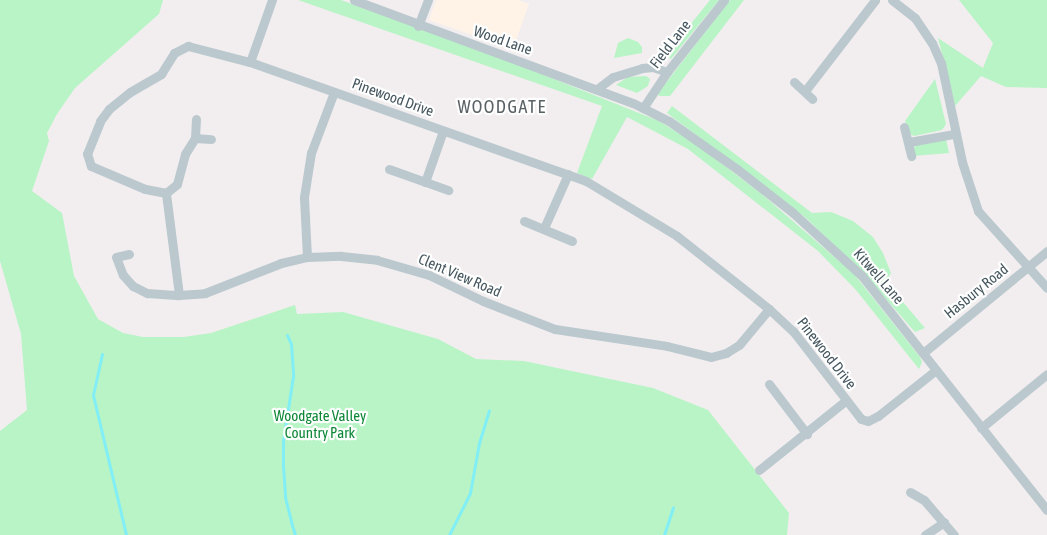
<!DOCTYPE html>
<style>
body{margin:0}
#map{position:relative;width:1047px;height:535px;overflow:hidden;background:#f2eeef;font-family:"Asap Condensed",sans-serif}
div>[style]{position:absolute}
.commercial>*{inset:0;background:#fef3e6}
.green>*{inset:0;background:#b8f4c6}
.stream>*{height:3px;margin:-1.5px;padding:0 1.5px;transform-origin:1.5px;border-radius:1.5px;background:#81eff5}
.minor>*{height:9px;margin:-4.5px;padding:0 4.5px;transform-origin:4.5px;border-radius:4.5px;background:#bbc9cf}
span{translate:-50% -50%;white-space:nowrap;text-align:center;line-height:1.15;-webkit-text-stroke:4.5px #fff;paint-order:stroke}
.street-label{font-size:15px;color:#45565e}
.park-label{font-size:15px;color:#0d8837}
.quarter-label{font-size:18px;color:#5a6165;letter-spacing:1.5px}
</style>
<div id="map">
<div class="commercial">
<i style="clip-path:polygon(436px 0,518px 0,529px 4px,513px 49px,429px 20px)"></i>
</div>
<div class="green">
<i style="clip-path:polygon(0 0,163px 0,159px 14px,75px 88px,57px 114px,47px 133px,49px 141px,32px 191px,62px 213px,74px 276px,98px 319px,123px 333px,143px 337px,184px 337px,211px 333px,295px 305px,297px 314px,343px 312px,438px 339px,476px 359px,524px 361px,653px 388px,708px 410px,789px 513px,787px 535px,0 535px,0 431px,27px 410px,21px 334px,0 261px)"></i>
<i style="clip-path:polygon(298px 0,341px 0,519px 65px,659px 121px,699px 146px,764px 196px,854px 274px,920px 357px,922px 362px,919px 369px,856px 290px,818px 251px,688px 149px,627px 117px,592px 179px,577px 173px,602px 106px)"></i>
<i style="clip-path:polygon(710px 0,719px 0,671px 59px,666px 55px)"></i>
<i style="clip-path:polygon(730px 0,744px 0,670px 96px,659px 96px,658px 93px)"></i>
<i style="clip-path:polygon(959px 0,1047px 0,1047px 88px,1006px 87px,981px 76px,955px 106px,938px 38px,983px 68px,993px 43px)"></i>
<i style="clip-path:polygon(628px 38px,638px 42px,642px 47px,642px 53px,614px 58px,618px 43px)"></i>
<i style="clip-path:polygon(646px 76px,650px 79px,648px 86px,637px 93px,616px 85px,628px 77px)"></i>
<i style="clip-path:polygon(935px 79px,946px 124px,942px 130px,914px 136px,910px 134px,905px 121px)"></i>
<i style="clip-path:polygon(672px 106px,812px 213px,831px 212px,853px 221px,873px 237px,883px 253px,891px 273px,886px 282px,925px 328px,915px 332px,864px 274px,806px 218px,667px 113px)"></i>
<i style="clip-path:polygon(946px 139px,949px 153px,913px 156px,915px 144px)"></i>
</div>
<div class="stream">
<i style="left:287px;top:335px;width:10px;rotate:66deg"></i>
<i style="left:291px;top:344px;width:32px;rotate:86deg"></i>
<i style="left:293px;top:376px;width:66px;rotate:98.7deg"></i>
<i style="left:283px;top:441px;width:25px;rotate:90deg"></i>
<i style="left:283px;top:466px;width:31px;rotate:86deg"></i>
<i style="left:285px;top:497px;width:30px;rotate:76deg"></i>
<i style="left:102px;top:354px;width:42px;rotate:102.4deg"></i>
<i style="left:93px;top:395px;width:144px;rotate:76.7deg"></i>
<i style="left:293px;top:528px;width:7px;rotate:74deg"></i>
<i style="left:449px;top:535px;width:47px;rotate:-63.4deg"></i>
<i style="left:470px;top:493px;width:51px;rotate:-79.8deg"></i>
<i style="left:479px;top:443px;width:34px;rotate:-73deg"></i>
<i style="left:664px;top:535px;width:29px;rotate:-72deg"></i>
</div>
<div class="minor">
<i style="left:354px;top:0;width:297px;rotate:20.3deg"></i>
<i style="left:633px;top:103px;width:40px;rotate:26.6deg"></i>
<i style="left:669px;top:121px;width:83px;rotate:35.2deg"></i>
<i style="left:737px;top:169px;width:70px;rotate:38deg"></i>
<i style="left:792px;top:212px;width:95px;rotate:42.4deg"></i>
<i style="left:862px;top:276px;width:298px;rotate:51.7deg"></i>
<i style="left:892px;top:0;width:29px;rotate:38deg"></i>
<i style="left:915px;top:18px;width:30px;rotate:56deg"></i>
<i style="left:932px;top:43px;width:22px;rotate:66deg"></i>
<i style="left:941px;top:63px;width:101px;rotate:78deg"></i>
<i style="left:962px;top:162px;width:52px;rotate:71.9deg"></i>
<i style="left:978px;top:211px;width:103px;rotate:48.1deg"></i>
<i style="left:418px;top:26px;width:28px;rotate:-69deg"></i>
<i style="left:250px;top:62px;width:66px;rotate:-70.5deg"></i>
<i style="left:794px;top:82px;width:25px;rotate:43deg"></i>
<i style="left:597px;top:89px;width:20px;rotate:-37deg"></i>
<i style="left:613px;top:77px;width:30px;rotate:-17deg"></i>
<i style="left:642px;top:68px;width:11px;rotate:-5deg"></i>
<i style="left:653px;top:67px;width:15px;rotate:20deg"></i>
<i style="left:805px;top:91px;width:115px;rotate:-52.4deg"></i>
<i style="left:643px;top:108px;width:43px;rotate:-56.3deg"></i>
<i style="left:667px;top:72px;width:92px;rotate:-51.6deg"></i>
<i style="left:904px;top:127px;width:30px;rotate:76deg"></i>
<i style="left:195px;top:138px;width:16px;rotate:4deg"></i>
<i style="left:909px;top:142px;width:46px;rotate:-10.1deg"></i>
<i style="left:389px;top:169px;width:63px;rotate:19.6deg"></i>
<i style="left:425px;top:182px;width:54px;rotate:-70.6deg"></i>
<i style="left:166px;top:193px;width:14px;rotate:-39deg"></i>
<i style="left:177px;top:184px;width:31px;rotate:-75deg"></i>
<i style="left:185px;top:154px;width:19px;rotate:-58deg"></i>
<i style="left:195px;top:138px;width:19px;rotate:-87deg"></i>
<i style="left:524px;top:221px;width:52px;rotate:22.6deg"></i>
<i style="left:544px;top:228px;width:59px;rotate:-66deg"></i>
<i style="left:129px;top:254px;width:13px;rotate:167deg"></i>
<i style="left:116px;top:257px;width:19px;rotate:69deg"></i>
<i style="left:123px;top:275px;width:15px;rotate:48deg"></i>
<i style="left:133px;top:286px;width:16px;rotate:27deg"></i>
<i style="left:147px;top:293px;width:32px;rotate:4deg"></i>
<i style="left:179px;top:295px;width:26px;rotate:-4deg"></i>
<i style="left:205px;top:293px;width:82px;rotate:-21.5deg"></i>
<i style="left:281px;top:263px;width:27px;rotate:-13deg"></i>
<i style="left:307px;top:257px;width:34px;rotate:-2deg"></i>
<i style="left:341px;top:256px;width:36px;rotate:6deg"></i>
<i style="left:377px;top:260px;width:54px;rotate:16.1deg"></i>
<i style="left:429px;top:275px;width:60px;rotate:25.7deg"></i>
<i style="left:483px;top:301px;width:77px;rotate:21.3deg"></i>
<i style="left:555px;top:329px;width:113px;rotate:8.6deg"></i>
<i style="left:667px;top:346px;width:45px;rotate:14deg"></i>
<i style="left:711px;top:357px;width:16px;rotate:-15deg"></i>
<i style="left:726px;top:353px;width:15px;rotate:-32deg"></i>
<i style="left:739px;top:345px;width:47px;rotate:-50.2deg"></i>
<i style="left:307px;top:257px;width:60px;rotate:-92.9deg"></i>
<i style="left:304px;top:197px;width:45px;rotate:-81deg"></i>
<i style="left:311px;top:153px;width:65px;rotate:-69.3deg"></i>
<i style="left:179px;top:295px;width:103px;rotate:-97.3deg"></i>
<i style="left:166px;top:193px;width:21px;rotate:-169deg"></i>
<i style="left:145px;top:189px;width:59px;rotate:-156.9deg"></i>
<i style="left:91px;top:166px;width:13px;rotate:-108deg"></i>
<i style="left:87px;top:154px;width:35px;rotate:-68deg"></i>
<i style="left:100px;top:121px;width:15px;rotate:-53deg"></i>
<i style="left:109px;top:109px;width:27px;rotate:-39deg"></i>
<i style="left:130px;top:92px;width:36px;rotate:-30deg"></i>
<i style="left:161px;top:74px;width:25px;rotate:-58deg"></i>
<i style="left:174px;top:53px;width:16px;rotate:-27deg"></i>
<i style="left:188px;top:46px;width:64px;rotate:14.5deg"></i>
<i style="left:250px;top:62px;width:356px;rotate:19.5deg"></i>
<i style="left:586px;top:181px;width:106px;rotate:31.1deg"></i>
<i style="left:677px;top:236px;width:117px;rotate:38.4deg"></i>
<i style="left:769px;top:309px;width:33px;rotate:43deg"></i>
<i style="left:793px;top:331px;width:111px;rotate:52.3deg"></i>
<i style="left:861px;top:419px;width:7px;rotate:16deg"></i>
<i style="left:868px;top:421px;width:11px;rotate:-27deg"></i>
<i style="left:878px;top:416px;width:74px;rotate:-38.4deg"></i>
<i style="left:923px;top:353px;width:161px;rotate:-39.4deg"></i>
<i style="left:769px;top:384px;width:63px;rotate:52.8deg"></i>
<i style="left:981px;top:428px;width:85px;rotate:-39.3deg"></i>
<i style="left:759px;top:470px;width:110px;rotate:-38.7deg"></i>
<i style="left:910px;top:492px;width:16px;rotate:30deg"></i>
<i style="left:924px;top:500px;width:46px;rotate:49.4deg"></i>
<i style="left:925px;top:535px;width:23px;rotate:-34deg"></i>
</div>
<div class="street-label">
<span style="left:503px;top:40px;rotate:19deg">Wood Lane</span>
<span style="left:670px;top:44px;rotate:-52deg">Field Lane</span>
<span style="left:393px;top:97px;rotate:20deg">Pinewood Drive</span>
<span style="left:460px;top:275px;rotate:23deg">Clent View Road</span>
<span style="left:879px;top:276px;rotate:49deg">Kitwell Lane</span>
<span style="left:976px;top:291px;rotate:-39deg">Hasbury Road</span>
<span style="left:827px;top:353px;rotate:52deg">Pinewood Drive</span>
</div>
<div class="park-label">
<span style="left:320px;top:424px">Woodgate Valley<br>Country Park</span>
</div>
<div class="quarter-label">
<span style="left:502px;top:107px">WOODGATE</span>
</div>
</div>
